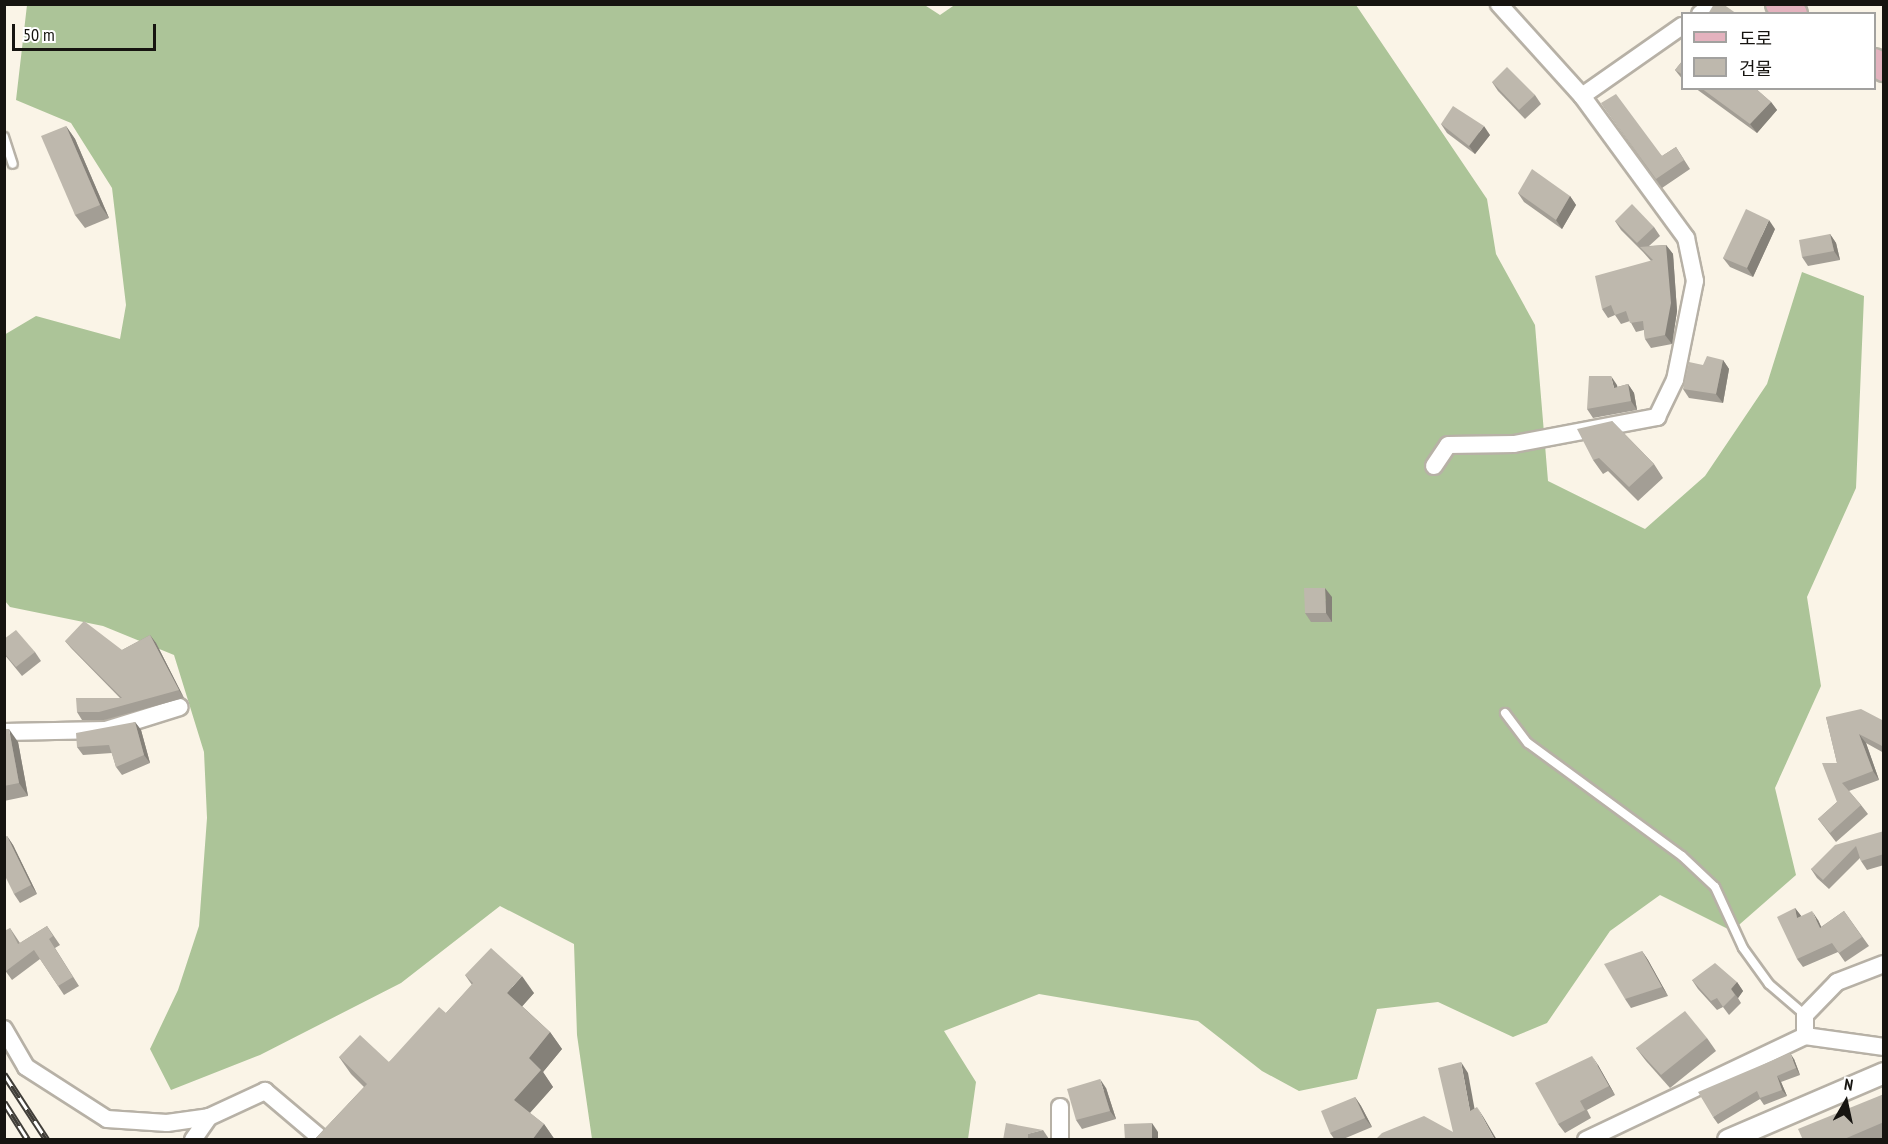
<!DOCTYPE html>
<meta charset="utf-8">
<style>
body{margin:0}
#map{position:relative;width:1888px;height:1144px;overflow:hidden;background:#faf4e7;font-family:"PT Sans Narrow","Noto Sans KR",sans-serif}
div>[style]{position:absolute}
.forest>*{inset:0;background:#acc498}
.roads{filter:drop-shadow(2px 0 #b7b1a6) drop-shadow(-2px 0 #b7b1a6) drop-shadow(0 2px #b7b1a6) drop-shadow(0 -2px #b7b1a6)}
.service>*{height:8px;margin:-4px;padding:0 4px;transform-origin:4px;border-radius:4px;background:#fff}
.minor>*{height:16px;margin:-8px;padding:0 8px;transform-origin:8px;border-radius:8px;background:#fff}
.tertiary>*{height:20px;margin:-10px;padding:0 10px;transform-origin:10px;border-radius:10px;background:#fff}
.primary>*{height:26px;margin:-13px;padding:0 13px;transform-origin:13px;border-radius:13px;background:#e4b2be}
.rail>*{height:7px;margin-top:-3.5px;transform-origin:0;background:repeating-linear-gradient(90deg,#fff 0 14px,#413e39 0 28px);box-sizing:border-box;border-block:2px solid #413e39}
.wall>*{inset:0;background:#a39e95}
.shaded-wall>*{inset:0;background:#858179}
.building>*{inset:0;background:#beb8ad}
span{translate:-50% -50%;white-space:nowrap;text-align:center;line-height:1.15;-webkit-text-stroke:4.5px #fff;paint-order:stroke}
.frame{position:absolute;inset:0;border:6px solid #161410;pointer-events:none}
.legend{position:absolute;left:1681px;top:12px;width:195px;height:78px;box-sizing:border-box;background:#fff;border:2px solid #a2a19f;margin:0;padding:8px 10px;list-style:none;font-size:18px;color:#161410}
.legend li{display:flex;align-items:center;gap:12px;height:30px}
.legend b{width:30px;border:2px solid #a2a19f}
.north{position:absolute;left:1816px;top:1072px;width:60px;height:60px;-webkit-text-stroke:4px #fff;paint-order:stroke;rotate:9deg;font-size:16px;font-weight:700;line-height:24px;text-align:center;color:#161410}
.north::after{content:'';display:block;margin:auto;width:21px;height:27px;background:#161410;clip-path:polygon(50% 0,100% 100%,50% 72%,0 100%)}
.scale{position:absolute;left:12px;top:24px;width:144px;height:27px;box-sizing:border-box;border:3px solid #161410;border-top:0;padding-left:8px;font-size:18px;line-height:21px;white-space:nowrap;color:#161410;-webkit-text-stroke:4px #fff;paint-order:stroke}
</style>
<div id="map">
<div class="forest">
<i style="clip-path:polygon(923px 4px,940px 15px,956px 4px,1356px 5px,1487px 199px,1496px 254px,1535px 325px,1548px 481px,1645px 529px,1705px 476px,1767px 384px,1802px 272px,1864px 296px,1856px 488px,1807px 597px,1821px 686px,1775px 788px,1796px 875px,1732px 931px,1660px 895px,1610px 931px,1547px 1023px,1513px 1037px,1438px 1002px,1377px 1009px,1357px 1079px,1299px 1091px,1262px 1071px,1198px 1021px,1039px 994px,944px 1031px,976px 1082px,968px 1139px,592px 1139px,577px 1035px,574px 944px,500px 906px,401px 983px,260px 1055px,171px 1090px,150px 1049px,178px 990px,199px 926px,207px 818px,204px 752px,174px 655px,103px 626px,10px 607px,5px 601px,4px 335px,36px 316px,120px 339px,126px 305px,112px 188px,71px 123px,16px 100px,27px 5px)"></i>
</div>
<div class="roads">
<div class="service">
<i style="left:4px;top:137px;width:28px;rotate:72deg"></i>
<i style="left:1505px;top:713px;width:38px;rotate:53deg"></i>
<i style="left:1528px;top:743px;width:191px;rotate:36.3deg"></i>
<i style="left:1682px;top:856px;width:45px;rotate:43.2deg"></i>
<i style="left:1715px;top:887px;width:67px;rotate:65.3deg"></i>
<i style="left:1743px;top:948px;width:44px;rotate:54.2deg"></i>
<i style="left:1769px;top:984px;width:48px;rotate:40.7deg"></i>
</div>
<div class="minor">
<i style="left:1700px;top:14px;width:16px;rotate:-38deg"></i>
<i style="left:1582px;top:96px;width:122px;rotate:-35deg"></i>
<i style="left:1434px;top:466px;width:25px;rotate:-56deg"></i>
<i style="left:1448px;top:445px;width:66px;rotate:-0.9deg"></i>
<i style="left:1514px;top:444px;width:146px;rotate:-10.7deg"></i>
<i style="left:1657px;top:417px;width:41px;rotate:-64.1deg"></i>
<i style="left:1675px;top:380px;width:101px;rotate:-78.6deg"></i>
<i style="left:1695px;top:281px;width:44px;rotate:-101.8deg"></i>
<i style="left:1686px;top:238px;width:176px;rotate:-126.2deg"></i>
<i style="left:1582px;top:96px;width:124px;rotate:-132.1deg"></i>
<i style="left:4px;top:732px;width:102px;rotate:-1.1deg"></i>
<i style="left:106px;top:730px;width:77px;rotate:-17.3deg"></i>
<i style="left:4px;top:1029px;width:44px;rotate:59.9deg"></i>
<i style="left:26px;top:1067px;width:96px;rotate:32.7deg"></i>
<i style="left:107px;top:1119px;width:60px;rotate:3.8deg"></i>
<i style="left:167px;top:1123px;width:42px;rotate:-8.1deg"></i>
<i style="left:209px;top:1117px;width:28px;rotate:125deg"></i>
<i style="left:1805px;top:1036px;width:21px;rotate:-90deg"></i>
<i style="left:1805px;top:1015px;width:46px;rotate:-45.9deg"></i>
<i style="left:1837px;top:982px;width:50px;rotate:-21deg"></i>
<i style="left:1060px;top:1107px;width:33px;rotate:90deg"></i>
<i style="left:209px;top:1117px;width:62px;rotate:-24.9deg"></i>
<i style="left:265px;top:1091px;width:76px;rotate:40.2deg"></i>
<i style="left:1586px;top:1140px;width:242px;rotate:-25.4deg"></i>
<i style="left:1805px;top:1036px;width:80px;rotate:7.9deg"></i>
</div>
<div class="tertiary">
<i style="left:1728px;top:1140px;width:170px;rotate:-23.2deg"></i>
</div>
<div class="primary">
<i style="left:1779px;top:4px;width:18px;rotate:34deg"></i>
<i style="left:1874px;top:62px;width:12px;rotate:31deg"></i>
</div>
</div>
<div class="rail">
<i style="left:4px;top:1074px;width:79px;rotate:56.9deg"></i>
<i style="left:4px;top:1102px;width:45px;rotate:57.7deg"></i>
</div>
<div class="wall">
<i style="clip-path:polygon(1683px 60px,1683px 80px,1675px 70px)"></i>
<i style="clip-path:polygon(1492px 82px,1535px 95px,1541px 104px,1525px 119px,1498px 91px)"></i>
<i style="clip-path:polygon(1695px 88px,1755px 88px,1771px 102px,1777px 110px,1757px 133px)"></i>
<i style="clip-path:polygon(1601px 103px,1662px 156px,1676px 147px,1690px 169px,1662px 188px)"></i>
<i style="clip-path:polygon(1441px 124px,1490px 135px,1475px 154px,1447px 133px)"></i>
<i style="clip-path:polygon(66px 126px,75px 139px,109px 218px,85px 228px,75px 215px)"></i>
<i style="clip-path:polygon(1518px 193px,1570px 196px,1576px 205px,1562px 229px,1524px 202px)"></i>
<i style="clip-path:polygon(1615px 221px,1654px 227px,1660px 236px,1649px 246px,1666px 245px,1673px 254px,1677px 311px,1672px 344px,1651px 348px,1645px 339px,1644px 330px,1636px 332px,1630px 321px,1621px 324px,1615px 315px,1608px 318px,1602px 309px,1651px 261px,1643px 252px,1621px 230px)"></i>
<i style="clip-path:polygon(1775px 229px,1753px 277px,1730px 267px,1723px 258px)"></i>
<i style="clip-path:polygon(1830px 234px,1836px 243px,1840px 260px,1808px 266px,1802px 257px)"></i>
<i style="clip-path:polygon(1723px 360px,1729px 369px,1723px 403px,1689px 398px,1683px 389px,1703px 365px)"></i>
<i style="clip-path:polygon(1628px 384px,1634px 393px,1637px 410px,1593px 418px,1587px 409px,1617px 385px,1617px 387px)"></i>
<i style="clip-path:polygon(1612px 421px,1654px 464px,1663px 478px,1638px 501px,1608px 471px,1603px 474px,1593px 460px)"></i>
<i style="clip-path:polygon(1332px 597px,1332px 622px,1311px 622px,1305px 613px)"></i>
<i style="clip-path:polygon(150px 635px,156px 643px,184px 698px,104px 720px,82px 720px,77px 712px,120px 698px,71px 648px,65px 641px,122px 650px)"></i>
<i style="clip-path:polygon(4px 639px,35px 652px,41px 661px,22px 676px,4px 654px)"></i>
<i style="clip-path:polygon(1826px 717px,1884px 721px,1884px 753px,1866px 743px,1879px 780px,1849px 791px,1861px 805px,1868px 814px,1836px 842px,1818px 819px,1837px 802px,1837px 763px)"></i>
<i style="clip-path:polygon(135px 722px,141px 730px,150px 763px,122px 775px,116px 767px,112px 753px,83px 755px,77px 747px)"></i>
<i style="clip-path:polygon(4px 729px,18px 742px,28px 796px,4px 801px)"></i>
<i style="clip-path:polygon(1884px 831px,1884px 865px,1867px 870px,1861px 861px,1860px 858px,1829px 889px,1817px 878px,1811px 869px)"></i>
<i style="clip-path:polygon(7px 836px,13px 845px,37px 894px,20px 903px,14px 894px)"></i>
<i style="clip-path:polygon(1795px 908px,1801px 916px,1818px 920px,1821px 927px,1844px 911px,1869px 946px,1845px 962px,1838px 952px,1803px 967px,1797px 959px)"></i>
<i style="clip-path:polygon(47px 926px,60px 945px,55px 948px,79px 986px,64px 995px,40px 959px,12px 980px,4px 969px,10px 928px,20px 943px)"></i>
<i style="clip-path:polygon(1642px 951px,1648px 960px,1668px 996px,1631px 1008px,1625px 999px)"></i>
<i style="clip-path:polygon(465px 975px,534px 993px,522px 1006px,550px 1032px,562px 1049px,543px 1072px,553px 1087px,530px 1113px,544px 1124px,555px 1140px,314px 1140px,364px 1087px,351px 1074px,339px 1057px,389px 1062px,446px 1013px,472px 985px)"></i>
<i style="clip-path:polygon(1692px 980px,1737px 982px,1743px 991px,1738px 998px,1741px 1003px,1729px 1015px,1723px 1007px,1717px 1010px,1698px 989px)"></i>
<i style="clip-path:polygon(1707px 1038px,1716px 1051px,1670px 1088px,1646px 1061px,1636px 1048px)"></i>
<i style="clip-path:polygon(1794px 1059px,1800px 1075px,1781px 1082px,1787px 1096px,1764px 1105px,1760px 1099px,1718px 1124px,1713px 1117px)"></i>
<i style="clip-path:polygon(1598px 1065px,1615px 1095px,1587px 1110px,1591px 1118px,1565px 1133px,1558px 1124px)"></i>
<i style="clip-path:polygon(1106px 1088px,1116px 1119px,1082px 1129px,1076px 1120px)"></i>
<i style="clip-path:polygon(1884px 1094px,1884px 1140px,1803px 1140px)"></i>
<i style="clip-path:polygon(1355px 1097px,1361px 1106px,1372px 1127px,1341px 1140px,1335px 1140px,1330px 1133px)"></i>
<i style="clip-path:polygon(1043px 1130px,1049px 1139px,1003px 1140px)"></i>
</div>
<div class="shaded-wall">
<i style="clip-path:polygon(1771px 102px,1777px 110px,1757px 133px,1750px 124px)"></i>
<i style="clip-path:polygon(66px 126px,75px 139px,109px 218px,100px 205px)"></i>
<i style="clip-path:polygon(1484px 126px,1490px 135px,1475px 154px,1469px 146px)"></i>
<i style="clip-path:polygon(1570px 196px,1576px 205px,1562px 229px,1556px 220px)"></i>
<i style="clip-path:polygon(1769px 220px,1775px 229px,1753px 277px,1747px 268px)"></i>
<i style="clip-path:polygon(1830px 234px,1836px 243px,1840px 260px,1834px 251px)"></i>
<i style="clip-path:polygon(1666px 245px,1673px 254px,1677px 311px,1672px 344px,1665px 335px)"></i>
<i style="clip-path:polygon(1723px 360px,1729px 369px,1723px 403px,1716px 394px)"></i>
<i style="clip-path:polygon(1611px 376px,1617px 385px,1620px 397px,1614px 388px)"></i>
<i style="clip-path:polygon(1628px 384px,1634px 393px,1637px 410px,1631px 401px)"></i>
<i style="clip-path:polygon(1325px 588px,1332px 597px,1332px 622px,1326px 613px)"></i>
<i style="clip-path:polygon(150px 635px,156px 643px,184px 698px,179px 690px)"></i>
<i style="clip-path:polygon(135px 722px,141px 730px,150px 763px,144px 755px)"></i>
<i style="clip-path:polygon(9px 729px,18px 742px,28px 796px,19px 783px)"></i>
<i style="clip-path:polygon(1859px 734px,1866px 743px,1879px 780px,1873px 771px)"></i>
<i style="clip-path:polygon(7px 836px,13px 845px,37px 894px,31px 885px)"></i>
<i style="clip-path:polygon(1795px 908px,1802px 917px,1797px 918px)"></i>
<i style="clip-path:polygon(1812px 911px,1818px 920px,1826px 937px,1820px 928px)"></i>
<i style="clip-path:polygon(1642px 951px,1648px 960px,1668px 996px,1662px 987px)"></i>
<i style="clip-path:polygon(522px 976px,534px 993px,519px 1010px,507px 993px)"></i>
<i style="clip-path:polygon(1737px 982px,1743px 991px,1738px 998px,1731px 989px)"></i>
<i style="clip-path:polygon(550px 1032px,562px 1049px,543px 1072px,553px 1087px,526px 1117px,514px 1100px,529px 1058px)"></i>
<i style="clip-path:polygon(1790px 1053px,1794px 1059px,1800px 1075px,1796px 1068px)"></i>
<i style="clip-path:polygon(1592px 1056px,1598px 1065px,1615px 1095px,1609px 1086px)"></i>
<i style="clip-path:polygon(1461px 1062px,1468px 1073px,1477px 1122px,1470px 1111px)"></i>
<i style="clip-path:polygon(1777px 1076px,1781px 1082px,1787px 1096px,1782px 1090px)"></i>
<i style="clip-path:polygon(1100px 1079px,1106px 1088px,1116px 1119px,1110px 1111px)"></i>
<i style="clip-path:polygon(1355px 1097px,1361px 1106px,1372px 1127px,1365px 1118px)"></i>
<i style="clip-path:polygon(1477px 1107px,1484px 1118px,1497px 1140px,1495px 1140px)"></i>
<i style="clip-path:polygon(1152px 1123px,1158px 1132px,1158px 1140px,1152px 1140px)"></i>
<i style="clip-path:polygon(544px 1124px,555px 1140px,532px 1140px)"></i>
</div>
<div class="building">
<i style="clip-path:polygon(1714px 4px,1723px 4px,1737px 14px,1708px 14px)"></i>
<i style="clip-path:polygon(1683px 60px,1683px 75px,1675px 70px)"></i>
<i style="clip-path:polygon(1507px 67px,1535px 95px,1519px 110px,1492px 82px)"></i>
<i style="clip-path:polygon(1701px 88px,1755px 88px,1771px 102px,1750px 124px)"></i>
<i style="clip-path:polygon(1616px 94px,1662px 156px,1676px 147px,1684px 160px,1656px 179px,1601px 103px)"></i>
<i style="clip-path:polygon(1453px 106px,1484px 126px,1469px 146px,1441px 124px)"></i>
<i style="clip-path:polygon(66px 126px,100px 205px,75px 215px,41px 136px)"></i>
<i style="clip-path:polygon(1532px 169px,1570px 196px,1556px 220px,1518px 193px)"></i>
<i style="clip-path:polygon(1632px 204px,1654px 227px,1637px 243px,1615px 221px)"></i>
<i style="clip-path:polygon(1746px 209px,1769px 220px,1747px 268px,1723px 258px)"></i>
<i style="clip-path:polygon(1830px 234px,1834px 251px,1802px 257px,1799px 240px)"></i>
<i style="clip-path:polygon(1666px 245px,1671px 303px,1665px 335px,1645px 339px,1643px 321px,1630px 323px,1626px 311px,1615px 315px,1611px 305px,1602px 309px,1595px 276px,1653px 260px,1640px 247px)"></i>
<i style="clip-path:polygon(1707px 356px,1723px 360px,1716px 394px,1683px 389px,1689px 362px,1703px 365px)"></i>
<i style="clip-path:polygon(1589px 376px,1611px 376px,1614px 388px,1628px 384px,1631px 401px,1587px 409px)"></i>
<i style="clip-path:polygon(1612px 421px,1654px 464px,1629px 487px,1599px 458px,1593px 460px,1577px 429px)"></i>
<i style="clip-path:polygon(1304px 588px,1325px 588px,1326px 613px,1305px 613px)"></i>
<i style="clip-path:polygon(84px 621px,122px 650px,150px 635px,179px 690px,99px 712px,77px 712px,76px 698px,122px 698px,65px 641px)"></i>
<i style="clip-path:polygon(16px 630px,35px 652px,16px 667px,4px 653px,4px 639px)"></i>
<i style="clip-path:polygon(1861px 709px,1884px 721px,1884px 747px,1859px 734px,1873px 771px,1842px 783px,1861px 805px,1830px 833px,1818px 819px,1837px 802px,1822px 763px,1837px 763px,1826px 717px)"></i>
<i style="clip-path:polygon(135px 722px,144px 755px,116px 767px,109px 745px,77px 747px,76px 733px)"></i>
<i style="clip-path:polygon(4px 729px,9px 729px,19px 783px,4px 786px)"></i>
<i style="clip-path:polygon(1884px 831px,1884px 854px,1861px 861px,1856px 846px,1823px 880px,1811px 869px,1835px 845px)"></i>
<i style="clip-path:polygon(7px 836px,31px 885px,14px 894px,6px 878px,4px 864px,4px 837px)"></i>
<i style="clip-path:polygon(1795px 908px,1797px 918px,1812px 911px,1820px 928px,1844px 911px,1862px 937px,1839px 953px,1832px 943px,1797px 959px,1777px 917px)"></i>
<i style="clip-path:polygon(47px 926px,53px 936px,49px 939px,73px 977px,58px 986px,34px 950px,6px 971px,4px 969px,4px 931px,10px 928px,18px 944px)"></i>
<i style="clip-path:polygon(491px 948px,522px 976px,507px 993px,550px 1032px,529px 1058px,541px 1070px,514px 1100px,544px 1124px,532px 1140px,314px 1140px,367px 1084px,339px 1057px,360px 1035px,389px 1062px,439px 1007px,446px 1013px,473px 983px,465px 975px)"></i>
<i style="clip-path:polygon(1642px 951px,1662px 987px,1625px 999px,1604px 964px)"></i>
<i style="clip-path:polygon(1715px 963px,1737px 982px,1731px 989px,1735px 995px,1723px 1007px,1717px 998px,1711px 1001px,1692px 980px)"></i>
<i style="clip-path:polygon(1685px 1011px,1707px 1038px,1661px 1075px,1636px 1048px)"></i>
<i style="clip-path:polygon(1790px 1053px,1796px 1068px,1777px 1076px,1782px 1090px,1760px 1098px,1757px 1091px,1713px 1117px,1698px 1092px)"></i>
<i style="clip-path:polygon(1592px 1056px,1609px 1086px,1580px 1101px,1585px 1110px,1558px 1124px,1535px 1083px)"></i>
<i style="clip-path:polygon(1461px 1062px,1470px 1111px,1477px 1107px,1495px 1140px,1375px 1140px,1382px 1133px,1424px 1116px,1453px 1132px,1438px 1068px)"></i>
<i style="clip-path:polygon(1100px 1079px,1110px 1111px,1076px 1120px,1067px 1089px)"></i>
<i style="clip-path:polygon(1884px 1094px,1884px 1122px,1842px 1140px,1803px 1140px,1798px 1129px)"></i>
<i style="clip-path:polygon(1355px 1097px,1365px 1118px,1330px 1133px,1321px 1111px)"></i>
<i style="clip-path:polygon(1006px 1123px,1043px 1130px,1028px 1134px,1028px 1140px,1003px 1140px)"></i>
<i style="clip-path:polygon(1152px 1123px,1152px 1140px,1125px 1140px,1124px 1124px)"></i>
</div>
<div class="frame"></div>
<ul class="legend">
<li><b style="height:8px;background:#e4b2be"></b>도로</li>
<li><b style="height:16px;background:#beb8ad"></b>건물</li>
</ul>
<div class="north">N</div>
<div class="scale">50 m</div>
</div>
